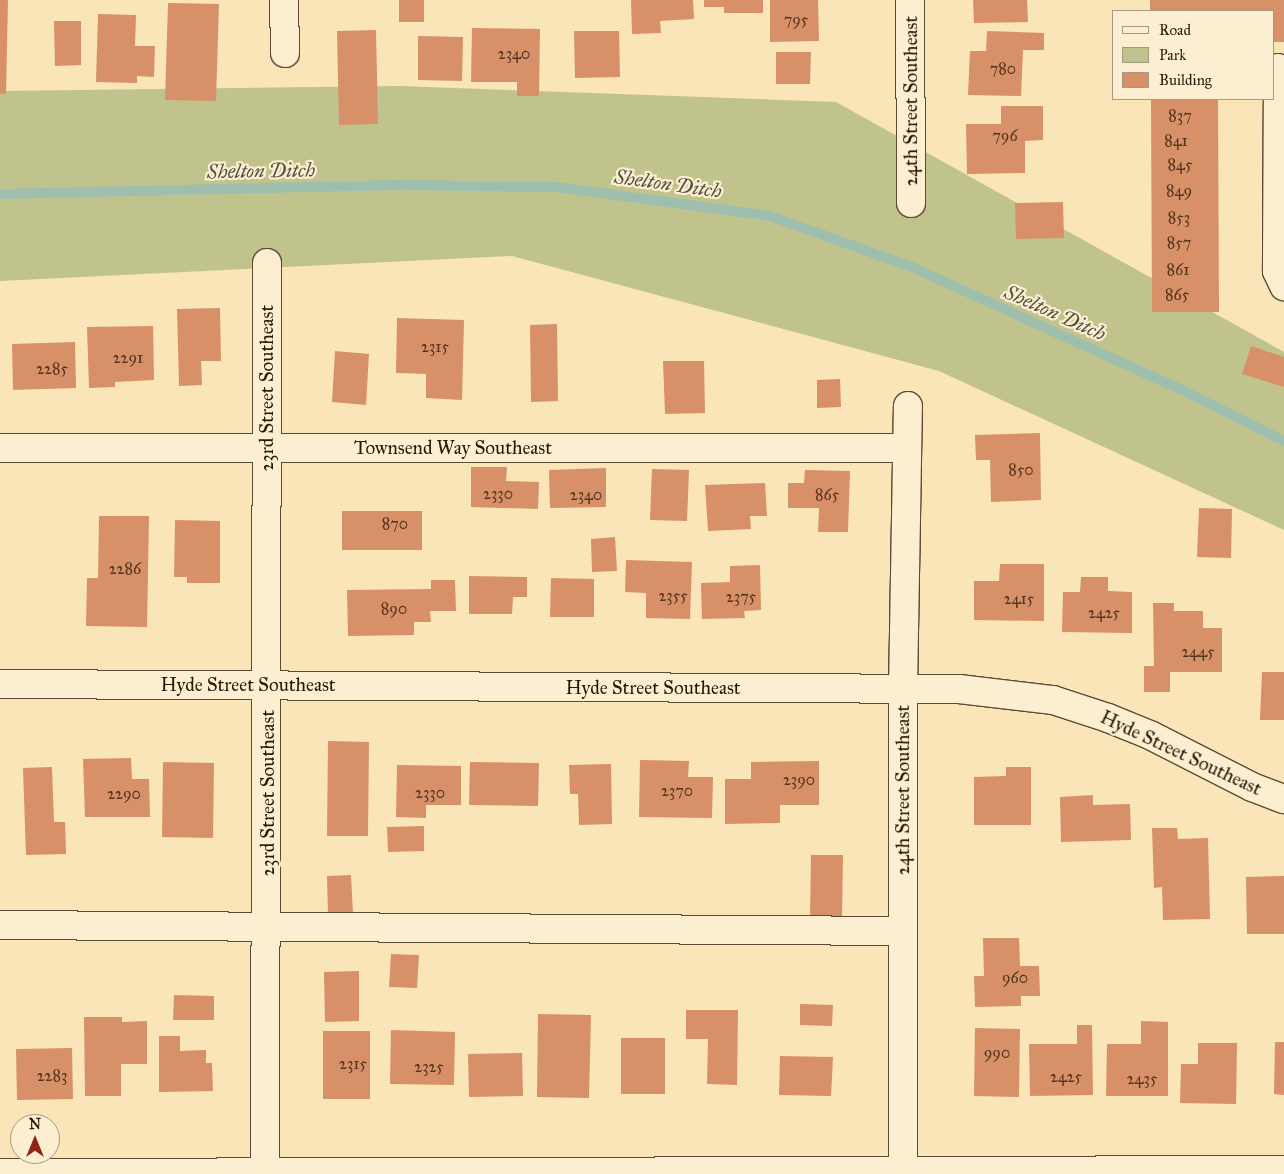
<!DOCTYPE html>
<style>
body{margin:0}
#map{position:relative;width:1284px;height:1174px;overflow:hidden;background:#fae5b8;font-family:"IM FELL Great Primer",serif}
div>[style]{position:absolute}
.green>*{inset:0;background:#c1c38d}
.stream>*{height:10px;margin:-5px;padding:0 5px;transform-origin:5px;border-radius:5px;background:#9ebfae}
.building>*{inset:0;background:#d79067}
.roads{filter:drop-shadow(1px 0 #5c4a33) drop-shadow(-1px 0 #5c4a33) drop-shadow(0 1px #5c4a33) drop-shadow(0 -1px #5c4a33)}
.minor>*{height:28px;margin:-14px;padding:0 14px;transform-origin:14px;border-radius:14px;background:#fceed1}
span{translate:-50% -50%;white-space:nowrap;text-align:center;line-height:1.15;-webkit-text-stroke:4.5px #fceed1;paint-order:stroke}
.number-label{font-size:16px;color:#53351f}
.number-label span{-webkit-text-stroke-width:0}
.street-label{font-size:19px;color:#271707}
.water-label{font-size:20px;color:#515241;font-style:italic}
.legend{position:absolute;left:1112px;top:10px;width:162px;height:90px;box-sizing:border-box;background:#fceed1;border:1px solid #a79880;margin:0;padding:6px 9px;list-style:none;font-size:15px;color:#271707}
.legend li{display:flex;align-items:center;gap:10px;height:25px}
.legend b{width:25px;border:1px solid #a79880}
.north{position:absolute;left:10px;top:1114px;width:50px;height:50px;box-sizing:border-box;background:#fceed1;border:1px solid #a79880;border-radius:50%;rotate:0deg;font-size:14px;font-weight:700;line-height:20px;text-align:center;color:#271707}
.north::after{content:'';display:block;margin:auto;width:18px;height:22px;background:#8f2418;clip-path:polygon(50% 0,100% 100%,50% 72%,0 100%)}
</style>
<div id="map">
<div class="green">
<i style="clip-path:polygon(400px 86px,836px 102px,1284px 352px,1284px 530px,939px 371px,512px 256px,0 281px,0 91px)"></i>
</div>
<div class="stream">
<i style="left:0;top:194px;width:408px;rotate:-1.3deg"></i>
<i style="left:408px;top:185px;width:148px;rotate:0.8deg"></i>
<i style="left:556px;top:187px;width:216px;rotate:7.7deg"></i>
<i style="left:770px;top:216px;width:151px;rotate:19.8deg"></i>
<i style="left:912px;top:267px;width:294px;rotate:24.5deg"></i>
<i style="left:1180px;top:389px;width:116px;rotate:26.6deg"></i>
</div>
<div class="building">
<i style="clip-path:polygon(0 0,8px 0,6px 94px,0 94px)"></i>
<i style="clip-path:polygon(399px 0,424px 0,424px 22px,399px 22px)"></i>
<i style="clip-path:polygon(631px 0,693px 0,694px 19px,660px 21px,661px 33px,632px 34px)"></i>
<i style="clip-path:polygon(704px 0,763px 0,763px 13px,724px 13px,724px 7px,704px 7px)"></i>
<i style="clip-path:polygon(770px 0,818px 0,819px 41px,770px 42px)"></i>
<i style="clip-path:polygon(973px 0,1027px 0,1028px 22px,974px 23px)"></i>
<i style="clip-path:polygon(1150px 0,1284px 0,1284px 42px,1273px 42px,1273px 11px,1150px 11px)"></i>
<i style="clip-path:polygon(168px 3px,219px 4px,216px 101px,165px 100px)"></i>
<i style="clip-path:polygon(98px 14px,136px 15px,135px 46px,155px 46px,154px 77px,137px 76px,137px 83px,96px 82px)"></i>
<i style="clip-path:polygon(54px 21px,81px 21px,81px 65px,55px 66px)"></i>
<i style="clip-path:polygon(472px 28px,540px 29px,539px 96px,517px 96px,517px 82px,471px 82px)"></i>
<i style="clip-path:polygon(376px 30px,378px 124px,339px 125px,337px 31px)"></i>
<i style="clip-path:polygon(574px 31px,619px 31px,620px 77px,575px 78px)"></i>
<i style="clip-path:polygon(987px 31px,1044px 33px,1044px 50px,1023px 50px,1021px 96px,968px 95px,970px 51px,986px 51px)"></i>
<i style="clip-path:polygon(418px 36px,463px 37px,462px 81px,418px 80px)"></i>
<i style="clip-path:polygon(776px 52px,811px 52px,810px 84px,776px 84px)"></i>
<i style="clip-path:polygon(1151px 99px,1218px 99px,1219px 312px,1152px 312px)"></i>
<i style="clip-path:polygon(1001px 106px,1043px 106px,1043px 140px,1025px 141px,1025px 173px,967px 174px,966px 124px,1001px 124px)"></i>
<i style="clip-path:polygon(1063px 202px,1064px 238px,1016px 239px,1015px 203px)"></i>
<i style="clip-path:polygon(220px 308px,221px 361px,201px 361px,202px 385px,179px 386px,177px 309px)"></i>
<i style="clip-path:polygon(397px 318px,464px 320px,462px 400px,426px 398px,426px 374px,396px 373px)"></i>
<i style="clip-path:polygon(557px 324px,558px 401px,531px 402px,530px 325px)"></i>
<i style="clip-path:polygon(153px 326px,154px 380px,115px 382px,115px 387px,89px 388px,87px 327px)"></i>
<i style="clip-path:polygon(75px 342px,76px 388px,13px 390px,12px 344px)"></i>
<i style="clip-path:polygon(1251px 346px,1284px 357px,1284px 387px,1242px 374px)"></i>
<i style="clip-path:polygon(335px 351px,369px 354px,366px 405px,332px 402px)"></i>
<i style="clip-path:polygon(663px 361px,704px 361px,705px 413px,665px 414px)"></i>
<i style="clip-path:polygon(840px 379px,841px 407px,817px 408px,817px 380px)"></i>
<i style="clip-path:polygon(1040px 433px,1041px 500px,991px 502px,990px 460px,976px 460px,975px 435px)"></i>
<i style="clip-path:polygon(471px 467px,507px 467px,506px 481px,539px 482px,538px 509px,471px 507px)"></i>
<i style="clip-path:polygon(606px 468px,606px 507px,550px 508px,549px 470px)"></i>
<i style="clip-path:polygon(652px 469px,689px 470px,687px 521px,650px 520px)"></i>
<i style="clip-path:polygon(805px 470px,850px 471px,848px 532px,818px 532px,819px 508px,788px 508px,788px 483px,804px 483px)"></i>
<i style="clip-path:polygon(765px 483px,767px 516px,750px 516px,751px 529px,708px 531px,705px 485px)"></i>
<i style="clip-path:polygon(1199px 508px,1232px 509px,1231px 558px,1197px 557px)"></i>
<i style="clip-path:polygon(342px 511px,422px 511px,422px 550px,342px 550px)"></i>
<i style="clip-path:polygon(99px 516px,149px 516px,147px 627px,86px 626px,87px 578px,98px 578px)"></i>
<i style="clip-path:polygon(175px 520px,220px 521px,220px 583px,187px 583px,187px 577px,174px 577px)"></i>
<i style="clip-path:polygon(615px 537px,617px 571px,592px 572px,591px 539px)"></i>
<i style="clip-path:polygon(626px 560px,692px 562px,690px 619px,646px 618px,646px 593px,625px 592px)"></i>
<i style="clip-path:polygon(1000px 564px,1044px 564px,1044px 621px,974px 620px,974px 581px,999px 581px)"></i>
<i style="clip-path:polygon(760px 565px,761px 610px,744px 611px,745px 618px,702px 619px,701px 583px,730px 582px,730px 566px)"></i>
<i style="clip-path:polygon(469px 576px,527px 577px,527px 597px,513px 597px,512px 614px,469px 614px)"></i>
<i style="clip-path:polygon(1081px 577px,1108px 577px,1108px 591px,1132px 592px,1132px 633px,1062px 632px,1063px 592px,1080px 592px)"></i>
<i style="clip-path:polygon(551px 578px,594px 579px,594px 617px,550px 617px)"></i>
<i style="clip-path:polygon(431px 580px,455px 580px,456px 611px,430px 611px,431px 622px,414px 622px,414px 635px,348px 636px,347px 590px,431px 589px)"></i>
<i style="clip-path:polygon(1153px 603px,1174px 603px,1174px 611px,1203px 611px,1203px 628px,1222px 628px,1222px 672px,1170px 672px,1170px 692px,1144px 692px,1144px 666px,1154px 666px)"></i>
<i style="clip-path:polygon(1262px 672px,1284px 672px,1284px 720px,1260px 720px)"></i>
<i style="clip-path:polygon(328px 741px,369px 742px,368px 836px,327px 836px)"></i>
<i style="clip-path:polygon(131px 758px,132px 779px,149px 779px,150px 817px,85px 817px,83px 759px)"></i>
<i style="clip-path:polygon(640px 760px,689px 761px,688px 777px,713px 777px,712px 818px,639px 817px)"></i>
<i style="clip-path:polygon(819px 761px,819px 805px,780px 805px,780px 823px,725px 824px,725px 779px,751px 779px,751px 762px)"></i>
<i style="clip-path:polygon(163px 762px,214px 763px,213px 838px,162px 837px)"></i>
<i style="clip-path:polygon(470px 762px,539px 763px,538px 806px,469px 805px)"></i>
<i style="clip-path:polygon(611px 764px,612px 824px,579px 825px,578px 794px,570px 794px,569px 765px)"></i>
<i style="clip-path:polygon(397px 765px,461px 766px,461px 805px,426px 805px,426px 818px,396px 817px)"></i>
<i style="clip-path:polygon(52px 767px,54px 822px,65px 822px,66px 854px,26px 855px,23px 768px)"></i>
<i style="clip-path:polygon(1006px 767px,1031px 767px,1031px 825px,974px 825px,974px 777px,1006px 776px)"></i>
<i style="clip-path:polygon(1093px 795px,1093px 805px,1130px 804px,1131px 840px,1061px 842px,1060px 797px)"></i>
<i style="clip-path:polygon(424px 826px,424px 851px,388px 852px,387px 827px)"></i>
<i style="clip-path:polygon(1152px 828px,1177px 828px,1178px 839px,1208px 838px,1210px 919px,1163px 920px,1162px 887px,1154px 888px)"></i>
<i style="clip-path:polygon(811px 855px,843px 855px,842px 919px,810px 918px)"></i>
<i style="clip-path:polygon(351px 875px,353px 914px,328px 915px,327px 876px)"></i>
<i style="clip-path:polygon(1284px 876px,1284px 934px,1247px 934px,1246px 877px)"></i>
<i style="clip-path:polygon(983px 938px,1019px 938px,1020px 966px,1039px 966px,1040px 996px,1021px 996px,1021px 1006px,975px 1007px,974px 976px,984px 976px)"></i>
<i style="clip-path:polygon(391px 954px,419px 955px,417px 988px,389px 987px)"></i>
<i style="clip-path:polygon(359px 971px,359px 1021px,325px 1022px,324px 972px)"></i>
<i style="clip-path:polygon(174px 995px,214px 996px,214px 1020px,173px 1020px)"></i>
<i style="clip-path:polygon(800px 1004px,833px 1005px,832px 1026px,800px 1025px)"></i>
<i style="clip-path:polygon(686px 1010px,738px 1010px,737px 1085px,707px 1084px,708px 1039px,686px 1039px)"></i>
<i style="clip-path:polygon(538px 1014px,591px 1015px,589px 1098px,537px 1097px)"></i>
<i style="clip-path:polygon(84px 1017px,122px 1017px,122px 1022px,147px 1021px,147px 1064px,121px 1064px,121px 1096px,85px 1096px)"></i>
<i style="clip-path:polygon(1141px 1021px,1168px 1022px,1168px 1096px,1106px 1096px,1107px 1044px,1141px 1044px)"></i>
<i style="clip-path:polygon(1077px 1025px,1092px 1025px,1093px 1095px,1030px 1096px,1029px 1044px,1077px 1044px)"></i>
<i style="clip-path:polygon(975px 1028px,1020px 1029px,1019px 1097px,974px 1096px)"></i>
<i style="clip-path:polygon(391px 1030px,455px 1032px,454px 1085px,390px 1084px)"></i>
<i style="clip-path:polygon(323px 1031px,370px 1031px,370px 1099px,323px 1099px)"></i>
<i style="clip-path:polygon(159px 1036px,180px 1036px,180px 1051px,206px 1050px,206px 1063px,212px 1063px,213px 1091px,159px 1092px)"></i>
<i style="clip-path:polygon(621px 1038px,665px 1038px,665px 1094px,621px 1094px)"></i>
<i style="clip-path:polygon(1275px 1042px,1284px 1042px,1284px 1095px,1274px 1094px)"></i>
<i style="clip-path:polygon(1198px 1043px,1237px 1043px,1236px 1104px,1180px 1103px,1181px 1064px,1198px 1064px)"></i>
<i style="clip-path:polygon(72px 1048px,73px 1099px,17px 1100px,16px 1049px)"></i>
<i style="clip-path:polygon(522px 1053px,523px 1096px,469px 1097px,468px 1054px)"></i>
<i style="clip-path:polygon(780px 1056px,833px 1057px,831px 1096px,779px 1095px)"></i>
</div>
<div class="roads">
<div class="minor">
<i style="left:284px;top:0;width:53px;rotate:88.9deg"></i>
<i style="left:910px;top:0;width:203px;rotate:89.7deg"></i>
<i style="left:1278px;top:68px;width:203px;rotate:90.3deg"></i>
<i style="left:1277px;top:271px;width:17px;rotate:65deg"></i>
<i style="left:0;top:448px;width:906px"></i>
<i style="left:0;top:684px;width:959px;rotate:0.3deg"></i>
<i style="left:959px;top:689px;width:95px;rotate:6.7deg"></i>
<i style="left:1053px;top:700px;width:58px;rotate:18.1deg"></i>
<i style="left:1108px;top:718px;width:45px;rotate:22deg"></i>
<i style="left:1150px;top:735px;width:114px;rotate:27deg"></i>
<i style="left:1252px;top:787px;width:34px;rotate:21deg"></i>
<i style="left:0;top:925px;width:902px;rotate:0.38deg"></i>
<i style="left:0;top:1173px;width:1284px;rotate:-0.13deg"></i>
<i style="left:265px;top:1174px;width:911px;rotate:-89.87deg"></i>
<i style="left:903px;top:1174px;width:485px;rotate:-90deg"></i>
<i style="left:903px;top:689px;width:283px;rotate:-89deg"></i>
</div>
</div>
<div class="number-label">
<span style="left:796px;top:20px">795</span>
<span style="left:514px;top:54px">2340</span>
<span style="left:1003px;top:69px">780</span>
<span style="left:1180px;top:116px">837</span>
<span style="left:1005px;top:136px">796</span>
<span style="left:1176px;top:141px">841</span>
<span style="left:1180px;top:165px">845</span>
<span style="left:1179px;top:191px">849</span>
<span style="left:1179px;top:218px">853</span>
<span style="left:1179px;top:243px">857</span>
<span style="left:1178px;top:270px">861</span>
<span style="left:1177px;top:295px">865</span>
<span style="left:435px;top:347px">2315</span>
<span style="left:128px;top:358px">2291</span>
<span style="left:52px;top:369px">2285</span>
<span style="left:1021px;top:470px">850</span>
<span style="left:498px;top:494px">2330</span>
<span style="left:586px;top:495px">2340</span>
<span style="left:827px;top:495px">865</span>
<span style="left:395px;top:524px">870</span>
<span style="left:125px;top:569px">2286</span>
<span style="left:673px;top:596px">2355</span>
<span style="left:741px;top:597px">2375</span>
<span style="left:1019px;top:599px">2415</span>
<span style="left:394px;top:609px">890</span>
<span style="left:1104px;top:613px">2425</span>
<span style="left:1198px;top:652px">2445</span>
<span style="left:799px;top:780px">2390</span>
<span style="left:677px;top:791px">2370</span>
<span style="left:430px;top:793px">2330</span>
<span style="left:124px;top:794px">2290</span>
<span style="left:1015px;top:978px">960</span>
<span style="left:997px;top:1053px">990</span>
<span style="left:353px;top:1064px">2315</span>
<span style="left:429px;top:1067px">2325</span>
<span style="left:52px;top:1076px">2283</span>
<span style="left:1066px;top:1077px">2425</span>
<span style="left:1142px;top:1079px">2435</span>
</div>
<div class="street-label">
<span style="left:911px;top:101px;rotate:-90deg">24th Street Southeast</span>
<span style="left:267px;top:388px;rotate:-90deg">23rd Street Southeast</span>
<span style="left:453px;top:448px">Townsend Way Southeast</span>
<span style="left:248px;top:685px">Hyde Street Southeast</span>
<span style="left:653px;top:688px">Hyde Street Southeast</span>
<span style="left:1181px;top:753px;rotate:25deg">Hyde Street Southeast</span>
<span style="left:903px;top:790px;rotate:-90deg">24th Street Southeast</span>
<span style="left:268px;top:793px;rotate:-90deg">23rd Street Southeast</span>
</div>
<div class="water-label">
<span style="left:261px;top:171px;rotate:-1deg">Shelton Ditch</span>
<span style="left:668px;top:184px;rotate:8deg">Shelton Ditch</span>
<span style="left:1055px;top:313px;rotate:24deg">Shelton Ditch</span>
</div>
<ul class="legend">
<li><b style="height:6px;background:#fceed1"></b>Road</li>
<li><b style="height:14px;background:#c1c38d"></b>Park</li>
<li><b style="height:14px;background:#d79067"></b>Building</li>
</ul>
<div class="north">N</div>
</div>
